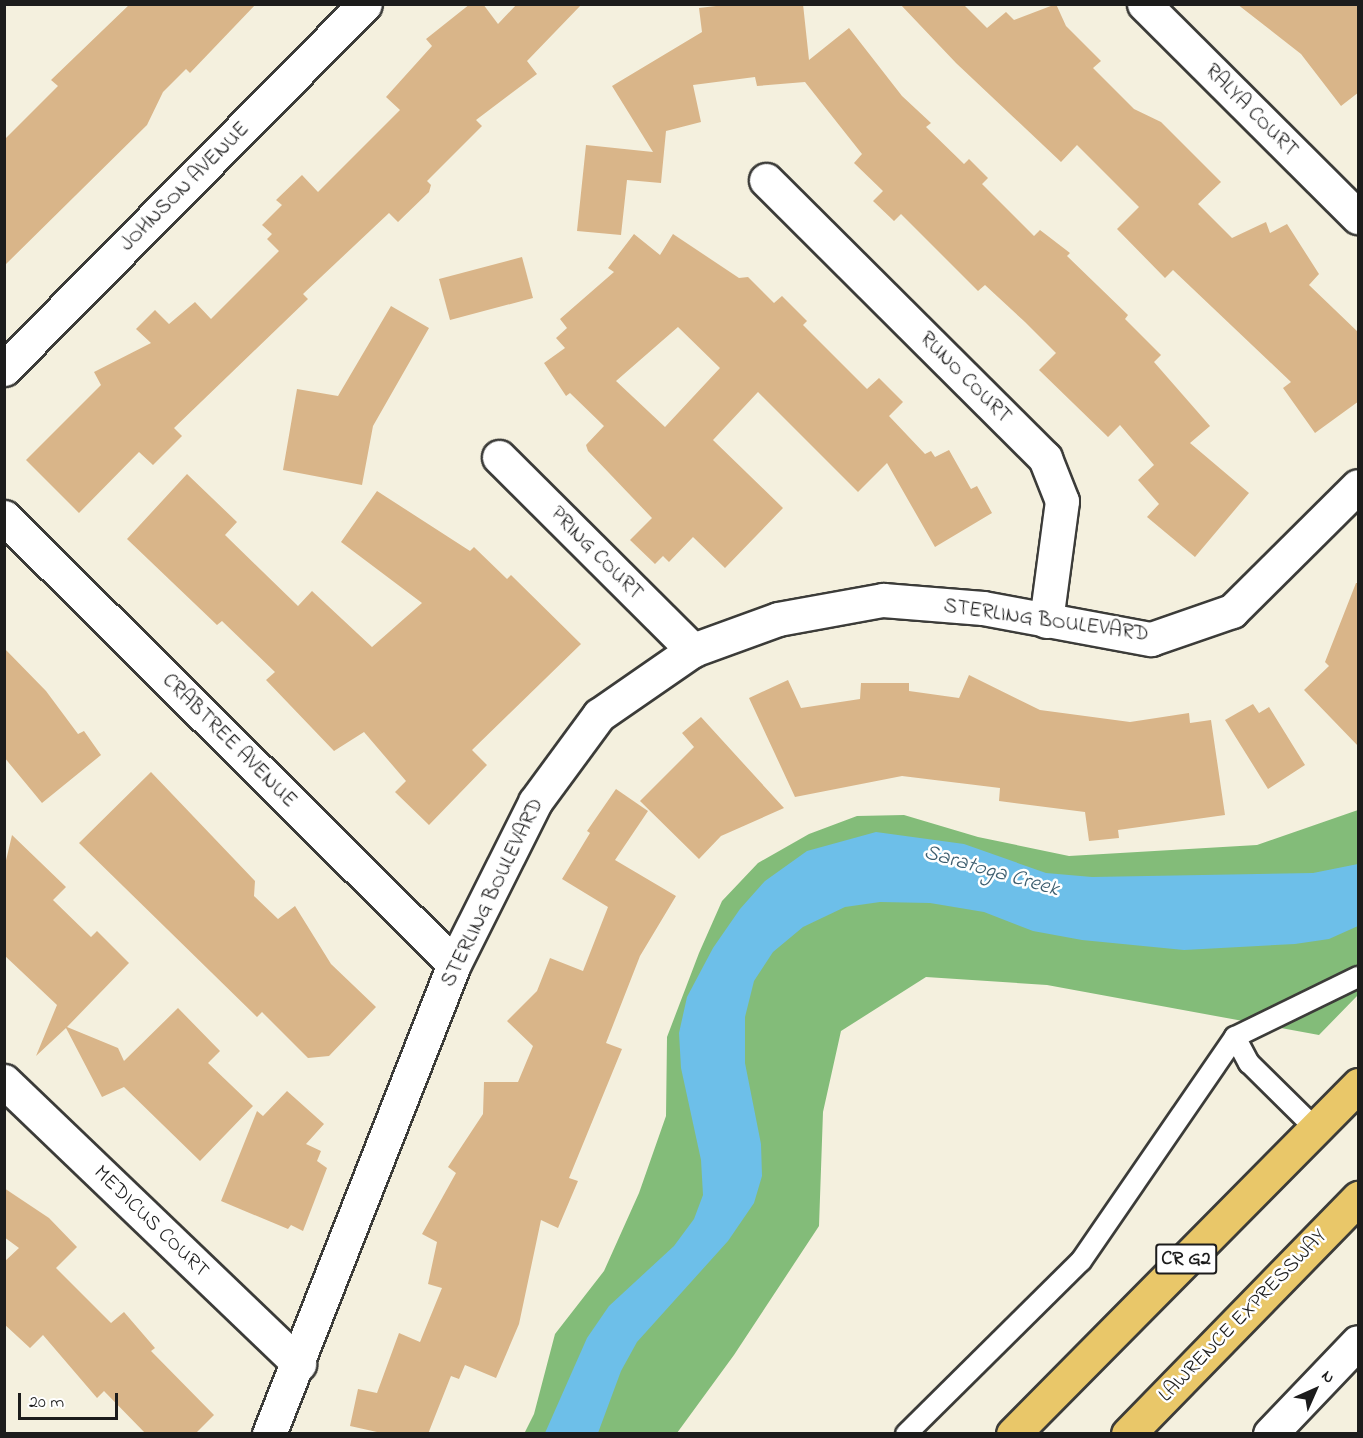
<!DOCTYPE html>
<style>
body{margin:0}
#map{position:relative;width:1363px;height:1438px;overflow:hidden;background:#f4f0de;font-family:"Indie Flower",sans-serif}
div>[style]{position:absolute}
.forest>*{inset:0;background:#83bc79}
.water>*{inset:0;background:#6dbfe9}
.building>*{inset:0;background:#d9b589}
.roads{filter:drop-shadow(2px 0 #3c3c39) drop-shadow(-2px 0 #3c3c39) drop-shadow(0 2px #3c3c39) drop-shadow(0 -2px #3c3c39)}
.lane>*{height:20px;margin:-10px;padding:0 10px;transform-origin:10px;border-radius:10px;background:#fff}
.street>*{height:33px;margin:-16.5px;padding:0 16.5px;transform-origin:16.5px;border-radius:16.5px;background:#fff}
.highway>*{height:33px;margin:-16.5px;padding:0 16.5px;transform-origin:16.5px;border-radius:16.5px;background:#e9c769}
span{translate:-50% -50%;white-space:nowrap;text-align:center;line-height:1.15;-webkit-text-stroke:5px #fff;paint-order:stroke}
.shield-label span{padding:2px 4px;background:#fff;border:2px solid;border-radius:4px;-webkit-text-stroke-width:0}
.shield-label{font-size:20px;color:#1c1c1c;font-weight:700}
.street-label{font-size:21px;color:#1c1c1c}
.water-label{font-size:22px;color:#3c5d6e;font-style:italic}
.frame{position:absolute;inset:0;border:6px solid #1c1c1c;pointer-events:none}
.north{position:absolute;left:1285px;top:1360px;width:60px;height:60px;-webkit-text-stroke:4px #fff;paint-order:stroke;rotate:45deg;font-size:16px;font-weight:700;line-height:24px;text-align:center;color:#1c1c1c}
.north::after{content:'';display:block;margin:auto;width:21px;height:27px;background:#1c1c1c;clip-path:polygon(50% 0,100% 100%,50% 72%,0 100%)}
.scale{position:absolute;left:18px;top:1393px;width:100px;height:27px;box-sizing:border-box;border:3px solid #1c1c1c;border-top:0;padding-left:8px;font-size:18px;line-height:21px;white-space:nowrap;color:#1c1c1c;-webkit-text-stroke:4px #fff;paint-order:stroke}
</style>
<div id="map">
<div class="forest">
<i style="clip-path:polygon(1358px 810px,1358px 995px,1319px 1035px,1047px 985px,926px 977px,841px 1031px,823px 1112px,819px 1226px,734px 1355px,677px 1433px,524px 1434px,534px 1414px,555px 1334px,604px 1271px,639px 1193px,666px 1116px,667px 1037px,699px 953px,722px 901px,758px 863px,809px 834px,857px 816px,904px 815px,978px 837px,1069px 856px,1257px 845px)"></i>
</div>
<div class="water">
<i style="clip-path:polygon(876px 832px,964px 844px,1046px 873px,1092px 877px,1313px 873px,1358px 864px,1358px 926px,1329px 939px,1295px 944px,1184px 950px,1082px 940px,1033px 931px,984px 912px,930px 903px,880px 902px,845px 907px,803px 927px,773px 952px,754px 981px,745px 1017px,745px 1063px,761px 1144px,762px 1176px,754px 1203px,728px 1241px,637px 1342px,621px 1371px,598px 1433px,545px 1433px,587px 1338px,609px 1306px,674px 1246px,694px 1219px,703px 1195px,701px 1160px,681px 1068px,679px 1033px,687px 997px,713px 948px,740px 909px,765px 881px,807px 851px)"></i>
</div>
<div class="building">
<i style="clip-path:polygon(130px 4px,256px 4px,190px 73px,186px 69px,163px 92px,147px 125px,4px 266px,4px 140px,58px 86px,51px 80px)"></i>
<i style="clip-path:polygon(470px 4px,483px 4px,498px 24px,517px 4px,582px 4px,527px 61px,537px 74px,476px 120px,482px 126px,427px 181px,431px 185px,429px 192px,398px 222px,389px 213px,303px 294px,308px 299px,174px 428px,182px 436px,153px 465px,139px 452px,79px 513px,26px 460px,101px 385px,94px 372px,151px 343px,136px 329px,155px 310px,169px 324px,195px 302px,211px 319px,279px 251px,267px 239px,272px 234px,262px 225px,282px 205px,276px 200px,302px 175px,318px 192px,400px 110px,386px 97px,432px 46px,426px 39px)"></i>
<i style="clip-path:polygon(733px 4px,803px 4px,809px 60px,849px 28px,902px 96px,931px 123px,926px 127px,964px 164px,969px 159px,988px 178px,982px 184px,1034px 236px,1040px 230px,1070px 253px,1067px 256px,1128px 315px,1125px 319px,1161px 355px,1154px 362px,1210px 426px,1190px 443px,1249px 493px,1195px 557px,1147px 517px,1159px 504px,1138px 480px,1154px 465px,1120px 425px,1108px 437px,1039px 370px,1056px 353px,1025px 322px,985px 285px,978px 291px,901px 214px,894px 221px,873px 201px,883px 191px,854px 163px,862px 154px,805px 82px,757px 86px,755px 77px,693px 85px,701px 122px,666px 131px,661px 183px,627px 180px,621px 235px,577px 231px,586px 145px,653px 152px,612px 86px,702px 32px,699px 8px)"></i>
<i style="clip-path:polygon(900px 4px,963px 4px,987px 28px,1006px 12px,1014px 20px,1056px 4px,1066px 26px,1101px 61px,1093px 68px,1134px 109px,1161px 122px,1221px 182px,1198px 204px,1232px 238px,1266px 222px,1270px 233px,1287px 224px,1319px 274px,1309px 285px,1359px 333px,1359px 401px,1315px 433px,1283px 388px,1291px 382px,1173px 270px,1165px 278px,1117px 229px,1139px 207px,1077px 145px,1061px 162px,956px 63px)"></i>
<i style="clip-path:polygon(1237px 4px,1359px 4px,1359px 92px,1341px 106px,1301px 54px)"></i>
<i style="clip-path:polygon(evenodd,634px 234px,660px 255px,673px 234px,739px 278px,748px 277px,774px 303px,782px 296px,807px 321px,803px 325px,867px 389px,879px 378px,903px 402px,889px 416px,925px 454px,931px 451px,935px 457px,949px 450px,971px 489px,977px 486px,992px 513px,935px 547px,887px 463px,858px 492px,758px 392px,713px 440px,783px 508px,725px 568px,693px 537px,669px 562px,663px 556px,655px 564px,630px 540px,652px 518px,588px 451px,586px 445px,604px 426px,570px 393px,566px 396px,544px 363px,565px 348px,556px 338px,567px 328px,560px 319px,614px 272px,608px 268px,634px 234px,678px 327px,720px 368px,665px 427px,616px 381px,678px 327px)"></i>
<i style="clip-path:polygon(522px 257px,533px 298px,450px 320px,439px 279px)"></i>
<i style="clip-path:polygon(391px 306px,429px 328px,373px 426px,362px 485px,283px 470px,297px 389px,338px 396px)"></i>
<i style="clip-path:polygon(187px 474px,237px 522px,225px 535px,298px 606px,312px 591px,372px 647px,422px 603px,341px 542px,377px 491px,470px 551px,474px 547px,507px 579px,511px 575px,581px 644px,472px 750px,487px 765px,429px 825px,395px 792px,406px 781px,364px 732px,334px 751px,266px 680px,275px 672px,222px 621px,217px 625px,127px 539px)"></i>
<i style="clip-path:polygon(1356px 583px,1359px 583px,1359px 747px,1304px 690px,1329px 666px,1325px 662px)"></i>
<i style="clip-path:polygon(4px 648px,46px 691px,78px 734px,84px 731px,101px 755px,42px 803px,4px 757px)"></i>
<i style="clip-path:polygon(969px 675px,1040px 710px,1130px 722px,1189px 713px,1190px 723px,1211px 720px,1225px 815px,1118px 830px,1119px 838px,1089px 841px,1085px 812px,999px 801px,1000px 788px,902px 776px,795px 797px,749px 698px,788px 680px,801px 708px,860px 699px,861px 683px,909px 683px,909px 691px,959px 698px)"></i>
<i style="clip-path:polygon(1253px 704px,1259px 713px,1269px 707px,1305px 765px,1268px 789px,1225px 720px)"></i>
<i style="clip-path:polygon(701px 717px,784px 808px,721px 836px,699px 859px,640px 801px,694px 747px,682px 733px)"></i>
<i style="clip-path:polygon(151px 772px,255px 881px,254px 896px,278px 919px,295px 906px,331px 964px,376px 1007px,329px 1056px,308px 1058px,262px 1012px,257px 1017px,79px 843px)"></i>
<i style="clip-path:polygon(616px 789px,648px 811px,615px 860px,676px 896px,640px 956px,606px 1043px,622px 1049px,569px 1178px,578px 1181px,558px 1228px,541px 1220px,519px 1324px,496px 1378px,465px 1365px,459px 1379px,451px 1376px,428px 1434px,386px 1434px,350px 1426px,358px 1389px,377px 1393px,399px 1333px,420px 1342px,442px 1288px,428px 1284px,437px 1242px,422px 1234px,456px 1173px,448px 1167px,483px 1114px,484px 1082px,518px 1082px,533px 1046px,507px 1021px,537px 991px,550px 958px,583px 971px,608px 907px,562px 879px,590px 833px,587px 831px)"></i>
<i style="clip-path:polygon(12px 835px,66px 887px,53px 900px,91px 937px,97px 931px,129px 963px,67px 1027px,118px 1048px,124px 1061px,178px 1008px,220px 1051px,208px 1063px,253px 1106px,200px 1161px,124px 1087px,102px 1097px,66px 1028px,36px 1056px,57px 1005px,4px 955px,4px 869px)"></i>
<i style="clip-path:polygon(287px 1091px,324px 1124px,306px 1144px,321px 1151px,317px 1161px,327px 1168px,303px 1231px,291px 1225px,288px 1229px,221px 1201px,257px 1111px,263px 1116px)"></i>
<i style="clip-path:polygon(4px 1188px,49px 1218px,77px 1247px,56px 1268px,111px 1323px,124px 1312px,155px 1348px,151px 1351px,214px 1415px,195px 1434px,146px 1434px,104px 1391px,97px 1398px,43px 1335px,30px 1348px,4px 1324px,4px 1262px,19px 1248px,4px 1237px)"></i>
</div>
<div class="roads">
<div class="lane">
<i style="left:1235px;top:1037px;width:30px;rotate:62deg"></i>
<i style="left:1249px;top:1063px;width:93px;rotate:44.6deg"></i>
<i style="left:906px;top:1434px;width:246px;rotate:-44.7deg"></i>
<i style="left:1081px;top:1261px;width:272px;rotate:-55.5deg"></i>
<i style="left:1235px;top:1037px;width:137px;rotate:-26deg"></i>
</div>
<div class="street">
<i style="left:1144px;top:4px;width:302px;rotate:44.9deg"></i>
<i style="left:766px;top:180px;width:394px;rotate:44.9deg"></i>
<i style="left:1045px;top:458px;width:46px;rotate:68.4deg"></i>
<i style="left:1062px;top:501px;width:121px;rotate:97.6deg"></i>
<i style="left:4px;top:369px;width:513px;rotate:-45.32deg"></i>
<i style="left:499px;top:457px;width:274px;rotate:44.9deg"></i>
<i style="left:4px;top:517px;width:634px;rotate:44.81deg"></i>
<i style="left:4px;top:1081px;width:409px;rotate:43.8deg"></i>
<i style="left:269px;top:1434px;width:505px;rotate:-68.51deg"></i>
<i style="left:454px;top:964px;width:181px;rotate:-63.4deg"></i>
<i style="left:535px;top:802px;width:108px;rotate:-53.7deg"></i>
<i style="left:599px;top:715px;width:114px;rotate:-34.7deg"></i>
<i style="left:693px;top:650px;width:90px;rotate:-20deg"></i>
<i style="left:778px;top:619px;width:107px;rotate:-10.3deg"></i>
<i style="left:883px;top:600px;width:100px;rotate:4.6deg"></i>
<i style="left:983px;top:608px;width:171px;rotate:10.5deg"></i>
<i style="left:1151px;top:639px;width:86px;rotate:-19.1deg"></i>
<i style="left:1232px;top:611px;width:177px;rotate:-44.8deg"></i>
<i style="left:1270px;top:1434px;width:127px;rotate:-46.3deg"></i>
</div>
<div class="highway">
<i style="left:1013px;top:1434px;width:491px;rotate:-45.3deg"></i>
<i style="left:1128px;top:1434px;width:330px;rotate:-45.7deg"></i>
</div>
</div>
<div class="shield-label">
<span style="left:1186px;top:1259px">CR G2</span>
</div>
<div class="street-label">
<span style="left:1251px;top:111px;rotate:45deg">RALYA COURT</span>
<span style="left:185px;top:187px;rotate:-45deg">JOHNSON AVENUE</span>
<span style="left:965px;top:378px;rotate:45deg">RUNO COURT</span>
<span style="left:596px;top:554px;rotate:45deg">PRING COURT</span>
<span style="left:1046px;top:621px;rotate:8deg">STERLING BOULEVARD</span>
<span style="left:229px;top:741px;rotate:45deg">CRABTREE AVENUE</span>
<span style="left:493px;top:893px;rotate:-64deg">STERLING BOULEVARD</span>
<span style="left:151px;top:1222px;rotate:44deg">MEDICUS COURT</span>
<span style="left:1243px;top:1316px;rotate:-46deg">LAWRENCE EXPRESSWAY</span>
</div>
<div class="water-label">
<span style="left:991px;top:872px;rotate:16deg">Saratoga Creek</span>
</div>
<div class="frame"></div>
<div class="north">N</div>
<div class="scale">20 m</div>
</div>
